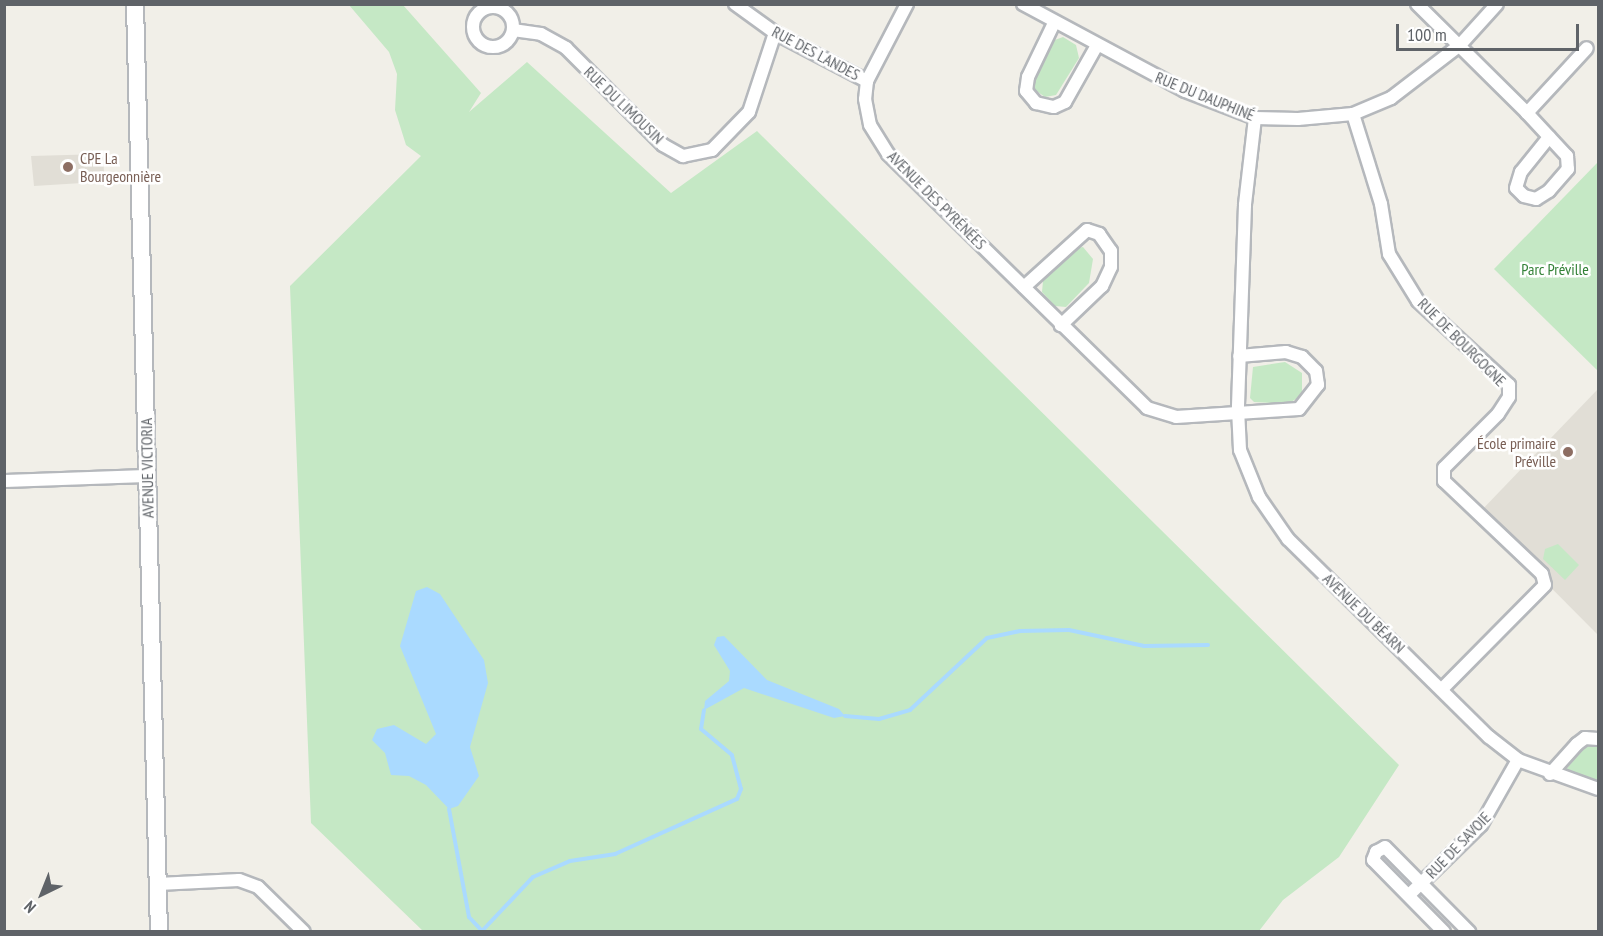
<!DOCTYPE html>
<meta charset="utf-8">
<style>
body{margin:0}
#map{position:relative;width:1603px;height:936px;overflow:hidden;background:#f1efe8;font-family:"PT Sans Narrow",sans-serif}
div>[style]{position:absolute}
.education>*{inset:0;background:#e1ded6}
.green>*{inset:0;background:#c5e8c5}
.water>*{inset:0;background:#aadaff}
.stream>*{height:4px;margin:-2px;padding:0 2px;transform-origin:2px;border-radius:2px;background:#aadaff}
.roads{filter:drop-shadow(2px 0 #b5b8bc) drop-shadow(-2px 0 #b5b8bc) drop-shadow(0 2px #b5b8bc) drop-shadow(0 -2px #b5b8bc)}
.street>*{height:12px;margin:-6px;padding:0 6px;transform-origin:6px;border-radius:6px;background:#fff}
.street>.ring{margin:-6px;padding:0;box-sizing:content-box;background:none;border:12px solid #fff;border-radius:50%}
.secondary>*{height:16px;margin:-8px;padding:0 8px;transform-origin:8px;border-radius:8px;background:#fff}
.dots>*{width:16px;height:16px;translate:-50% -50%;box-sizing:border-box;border:3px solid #fff;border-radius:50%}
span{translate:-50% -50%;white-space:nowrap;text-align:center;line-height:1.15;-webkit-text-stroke:5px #fff;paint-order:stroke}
.street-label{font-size:16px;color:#5f6368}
.education-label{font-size:16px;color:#785e54}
.left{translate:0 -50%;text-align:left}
.right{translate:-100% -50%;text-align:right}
.park-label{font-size:16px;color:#348238}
.frame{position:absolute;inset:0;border:6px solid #5f6368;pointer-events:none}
.north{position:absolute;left:12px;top:864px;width:60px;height:60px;-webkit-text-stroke:4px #fff;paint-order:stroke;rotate:223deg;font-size:16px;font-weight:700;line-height:24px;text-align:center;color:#5f6368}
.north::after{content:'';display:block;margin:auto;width:21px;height:27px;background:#5f6368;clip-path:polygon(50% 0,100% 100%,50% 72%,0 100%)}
.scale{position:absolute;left:1396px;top:24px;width:183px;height:27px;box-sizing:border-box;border:3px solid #5f6368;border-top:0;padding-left:8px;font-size:18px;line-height:21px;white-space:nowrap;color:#5f6368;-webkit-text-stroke:4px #fff;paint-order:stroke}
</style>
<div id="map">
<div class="education">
<i style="clip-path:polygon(103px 154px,104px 172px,81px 172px,82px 183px,34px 186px,31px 156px)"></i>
<i style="clip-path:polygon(1598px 389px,1598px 635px,1478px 514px)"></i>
</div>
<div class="green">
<i style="clip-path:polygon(349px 5px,403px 5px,481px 93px,469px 112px,527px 62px,671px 193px,757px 131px,1399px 765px,1339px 857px,1283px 900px,1259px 931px,423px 931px,311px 823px,290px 286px,421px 156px,406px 145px,395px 110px,397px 74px,389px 52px)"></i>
<i style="clip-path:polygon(1063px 37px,1076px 45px,1079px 58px,1056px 95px,1045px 97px,1035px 90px,1033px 79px,1052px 41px)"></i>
<i style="clip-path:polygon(1598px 162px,1598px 371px,1494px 269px)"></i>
<i style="clip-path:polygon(1083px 247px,1093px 259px,1089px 283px,1066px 307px,1055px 306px,1042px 292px,1043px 281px,1072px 249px)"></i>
<i style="clip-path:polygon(1285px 362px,1302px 373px,1302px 395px,1288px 404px,1254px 402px,1250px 398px,1253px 367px)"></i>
<i style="clip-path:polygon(1558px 544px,1579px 565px,1565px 580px,1543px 559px,1545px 549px)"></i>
<i style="clip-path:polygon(1585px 744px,1598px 746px,1598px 783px,1565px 771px)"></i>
</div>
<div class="water">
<i style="clip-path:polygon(427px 587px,440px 594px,484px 660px,488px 683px,470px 747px,479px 776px,458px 806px,449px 809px,426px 785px,409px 776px,391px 775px,385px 753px,372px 740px,377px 729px,394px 725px,426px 744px,436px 734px,400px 646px,416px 591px)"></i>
<i style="clip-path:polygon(724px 636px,767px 680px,839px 709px,845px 716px,834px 718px,744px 688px,704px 710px,705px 701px,729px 681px,730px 671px,714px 645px,717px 637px)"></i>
</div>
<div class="stream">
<i style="left:845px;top:716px;width:34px;rotate:5deg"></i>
<i style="left:879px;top:719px;width:32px;rotate:-16deg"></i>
<i style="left:910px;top:710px;width:105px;rotate:-43.1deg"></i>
<i style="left:987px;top:638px;width:34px;rotate:-12deg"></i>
<i style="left:1020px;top:631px;width:49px;rotate:-1.2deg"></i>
<i style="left:1069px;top:630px;width:77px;rotate:12deg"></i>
<i style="left:1144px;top:646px;width:64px;rotate:-0.9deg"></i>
<i style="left:449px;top:809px;width:110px;rotate:79.5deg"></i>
<i style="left:469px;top:917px;width:19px;rotate:47deg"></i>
<i style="left:482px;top:931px;width:74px;rotate:-46.6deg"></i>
<i style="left:533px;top:877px;width:40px;rotate:-23.4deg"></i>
<i style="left:570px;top:861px;width:46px;rotate:-8.8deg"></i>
<i style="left:615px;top:854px;width:134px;rotate:-24.3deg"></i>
<i style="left:737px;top:799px;width:11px;rotate:-68deg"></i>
<i style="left:741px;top:789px;width:35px;rotate:-105deg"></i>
<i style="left:732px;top:755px;width:40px;rotate:-140deg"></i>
<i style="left:701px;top:729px;width:19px;rotate:-81deg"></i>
</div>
<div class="roads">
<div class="street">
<i style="left:735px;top:4px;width:49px;rotate:35.9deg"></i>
<i style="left:775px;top:33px;width:104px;rotate:27.6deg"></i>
<i style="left:907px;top:4px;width:87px;rotate:117.5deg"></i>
<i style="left:867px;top:81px;width:18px;rotate:96deg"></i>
<i style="left:865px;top:99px;width:26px;rotate:79deg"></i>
<i style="left:870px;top:125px;width:34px;rotate:58deg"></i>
<i style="left:888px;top:154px;width:363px;rotate:44.4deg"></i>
<i style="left:1147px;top:408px;width:30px;rotate:17deg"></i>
<i style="left:1176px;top:417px;width:123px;rotate:-3.7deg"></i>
<i style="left:1299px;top:409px;width:31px;rotate:-52deg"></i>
<i style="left:1318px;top:385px;width:14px;rotate:-98deg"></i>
<i style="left:1316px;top:371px;width:20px;rotate:-135deg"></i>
<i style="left:1302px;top:357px;width:17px;rotate:-163deg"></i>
<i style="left:1286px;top:352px;width:47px;rotate:175.1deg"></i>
<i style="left:1023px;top:4px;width:184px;rotate:28.2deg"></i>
<i style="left:1185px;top:91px;width:75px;rotate:21.1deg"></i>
<i style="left:1255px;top:118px;width:43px;rotate:1.3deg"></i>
<i style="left:1298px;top:119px;width:55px;rotate:-5.2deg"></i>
<i style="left:1353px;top:114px;width:41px;rotate:-22.8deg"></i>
<i style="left:1391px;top:98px;width:87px;rotate:-37.5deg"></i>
<i style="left:1460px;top:45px;width:55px;rotate:-47.9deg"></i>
<i style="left:1417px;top:4px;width:155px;rotate:44.7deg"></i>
<i style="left:1527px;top:113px;width:59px;rotate:47.1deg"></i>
<i style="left:1567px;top:156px;width:13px;rotate:86deg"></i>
<i style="left:1568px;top:169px;width:29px;rotate:131deg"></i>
<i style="left:1549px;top:191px;width:15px;rotate:148deg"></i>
<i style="left:1536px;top:199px;width:12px;rotate:-166deg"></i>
<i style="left:1524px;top:196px;width:11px;rotate:-135deg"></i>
<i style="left:1516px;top:188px;width:17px;rotate:-73deg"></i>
<i style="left:1521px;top:172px;width:45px;rotate:-51.3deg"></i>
<i class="ring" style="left:473px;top:7px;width:28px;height:28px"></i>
<i style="left:1054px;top:23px;width:60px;rotate:115.7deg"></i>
<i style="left:1028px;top:77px;width:14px;rotate:98deg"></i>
<i style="left:1026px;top:91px;width:16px;rotate:50deg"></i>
<i style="left:1036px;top:103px;width:18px;rotate:13deg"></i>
<i style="left:1054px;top:107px;width:12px;rotate:-24deg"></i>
<i style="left:1065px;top:102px;width:63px;rotate:-60.6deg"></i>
<i style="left:513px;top:30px;width:28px;rotate:8deg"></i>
<i style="left:541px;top:34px;width:29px;rotate:29deg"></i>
<i style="left:566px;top:48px;width:137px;rotate:45deg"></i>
<i style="left:663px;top:145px;width:23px;rotate:29deg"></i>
<i style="left:683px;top:156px;width:30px;rotate:-12deg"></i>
<i style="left:712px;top:150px;width:53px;rotate:-45.8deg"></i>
<i style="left:749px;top:112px;width:83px;rotate:-71.8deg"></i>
<i style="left:1527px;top:113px;width:88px;rotate:-47.3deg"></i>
<i style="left:1353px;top:114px;width:94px;rotate:72.7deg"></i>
<i style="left:1381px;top:204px;width:51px;rotate:80.9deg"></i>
<i style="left:1389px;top:254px;width:55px;rotate:58.3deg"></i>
<i style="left:1418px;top:301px;width:124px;rotate:42.7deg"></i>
<i style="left:1509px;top:385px;width:12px;rotate:90deg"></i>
<i style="left:1509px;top:397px;width:20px;rotate:123deg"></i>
<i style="left:1498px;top:414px;width:76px;rotate:135deg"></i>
<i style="left:1444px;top:468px;width:13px;rotate:90deg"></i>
<i style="left:1444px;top:481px;width:135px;rotate:43.5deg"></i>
<i style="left:1542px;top:574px;width:11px;rotate:75deg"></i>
<i style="left:1545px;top:585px;width:146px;rotate:134.7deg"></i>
<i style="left:1255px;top:118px;width:88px;rotate:96.6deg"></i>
<i style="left:1245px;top:205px;width:204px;rotate:92deg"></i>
<i style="left:1238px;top:409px;width:41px;rotate:87.2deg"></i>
<i style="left:1240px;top:450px;width:51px;rotate:68deg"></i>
<i style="left:1259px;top:497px;width:51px;rotate:55.4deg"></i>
<i style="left:1288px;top:539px;width:282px;rotate:44.6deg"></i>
<i style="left:1489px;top:737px;width:37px;rotate:38deg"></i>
<i style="left:1518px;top:760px;width:85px;rotate:19.9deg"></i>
<i style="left:1024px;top:287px;width:85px;rotate:-42.1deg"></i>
<i style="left:1087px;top:230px;width:13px;rotate:18deg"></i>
<i style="left:1099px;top:234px;width:21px;rotate:55deg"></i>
<i style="left:1111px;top:251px;width:16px;rotate:90deg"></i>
<i style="left:1111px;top:267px;width:21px;rotate:115deg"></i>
<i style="left:1102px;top:286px;width:57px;rotate:136.4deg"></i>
<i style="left:4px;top:481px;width:143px;rotate:-2deg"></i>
<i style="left:1550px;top:774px;width:40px;rotate:-48deg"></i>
<i style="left:1577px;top:744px;width:10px;rotate:-37deg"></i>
<i style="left:1585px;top:738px;width:13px;rotate:4deg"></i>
<i style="left:158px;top:884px;width:81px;rotate:-2.8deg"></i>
<i style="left:239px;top:880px;width:20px;rotate:20deg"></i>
<i style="left:258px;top:887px;width:64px;rotate:44.4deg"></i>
<i style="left:1409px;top:895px;width:100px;rotate:-44.2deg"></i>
<i style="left:1481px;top:825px;width:75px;rotate:-60.4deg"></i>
<i style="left:1444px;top:932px;width:101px;rotate:-134.6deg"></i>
<i style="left:1373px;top:860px;width:9px;rotate:-69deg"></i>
<i style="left:1376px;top:852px;width:10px;rotate:-29deg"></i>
<i style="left:1385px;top:847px;width:120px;rotate:45.3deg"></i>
</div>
<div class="secondary">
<i style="left:135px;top:4px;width:928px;rotate:88.52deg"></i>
</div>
</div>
<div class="dots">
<i style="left:68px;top:167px;background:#8d6e63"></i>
<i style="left:1568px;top:452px;background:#8d6e63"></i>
</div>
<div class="street-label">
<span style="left:816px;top:53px;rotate:28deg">RUE DES LANDES</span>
<span style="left:1205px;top:96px;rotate:22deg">RUE DU DAUPHINÉ</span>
<span style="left:624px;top:105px;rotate:44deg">RUE DU LIMOUSIN</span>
<span style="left:937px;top:200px;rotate:45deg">AVENUE DES PYRÉNÉES</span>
<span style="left:1462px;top:342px;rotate:45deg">RUE DE BOURGOGNE</span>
<span style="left:147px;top:468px;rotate:-91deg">AVENUE VICTORIA</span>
<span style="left:1364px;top:613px;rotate:44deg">AVENUE DU BÉARN</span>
<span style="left:1458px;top:845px;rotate:-46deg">RUE DE SAVOIE</span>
</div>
<div class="education-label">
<span class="left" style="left:80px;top:167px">CPE La<br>Bourgeonnière</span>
<span class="right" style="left:1556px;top:452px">École primaire<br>Préville</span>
</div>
<div class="park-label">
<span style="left:1555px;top:269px">Parc Préville</span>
</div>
<div class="frame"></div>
<div class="north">N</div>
<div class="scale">100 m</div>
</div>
